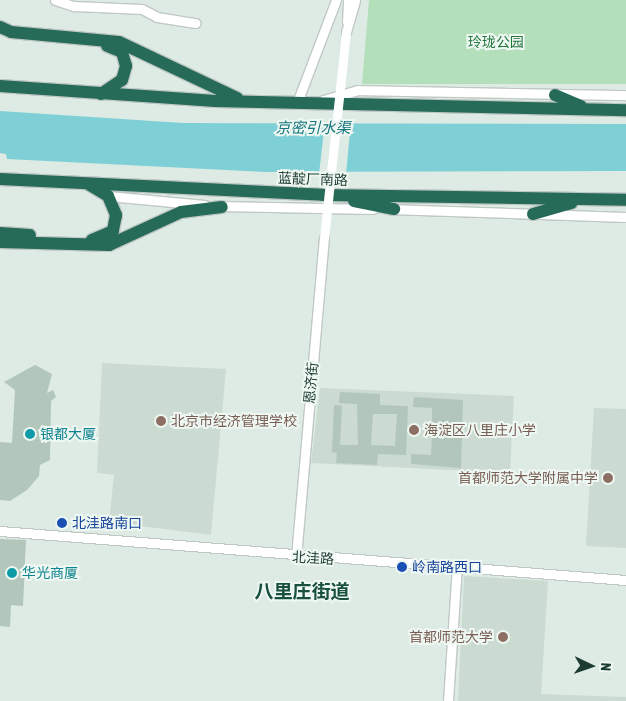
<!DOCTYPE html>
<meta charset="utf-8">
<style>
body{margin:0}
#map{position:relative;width:626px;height:701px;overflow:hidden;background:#ddebe4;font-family:"Asap Condensed","Noto Sans SC",sans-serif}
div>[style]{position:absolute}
.built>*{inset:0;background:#cbdbd2}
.green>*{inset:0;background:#b3dfbb}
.water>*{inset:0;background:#7fd0d6}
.pier>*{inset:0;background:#ddebe4}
.building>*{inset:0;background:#b2c6bc}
.roads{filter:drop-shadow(1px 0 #c0c8c5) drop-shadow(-1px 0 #c0c8c5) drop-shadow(0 1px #c0c8c5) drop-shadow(0 -1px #c0c8c5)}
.minor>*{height:9px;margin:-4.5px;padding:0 4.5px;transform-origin:4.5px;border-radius:4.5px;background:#fff}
.highway>*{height:12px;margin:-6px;padding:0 6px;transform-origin:6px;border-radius:6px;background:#266b57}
.minor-bridge>*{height:9px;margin:-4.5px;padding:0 4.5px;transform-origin:4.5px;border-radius:4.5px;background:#fff}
.dots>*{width:14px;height:14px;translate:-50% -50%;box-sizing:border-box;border:2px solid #eef7f2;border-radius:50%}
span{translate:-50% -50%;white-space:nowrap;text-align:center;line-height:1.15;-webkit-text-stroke:4px #eef7f2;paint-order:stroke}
.park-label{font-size:14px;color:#24763d}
.street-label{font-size:14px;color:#1d3c31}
.education-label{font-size:14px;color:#785e54}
.left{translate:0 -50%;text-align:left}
.right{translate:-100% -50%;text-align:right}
.culture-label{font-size:14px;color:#0d838f}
.transit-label{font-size:14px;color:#164399}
.water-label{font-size:15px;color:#12747d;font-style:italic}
.district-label{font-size:19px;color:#184f3d;font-weight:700}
.north{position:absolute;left:566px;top:641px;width:50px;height:50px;-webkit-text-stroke:4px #eef7f2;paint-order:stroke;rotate:93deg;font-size:14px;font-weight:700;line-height:20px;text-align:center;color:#1d3c31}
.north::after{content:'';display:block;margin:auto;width:18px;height:22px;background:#1d3c31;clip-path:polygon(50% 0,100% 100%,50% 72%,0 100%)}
</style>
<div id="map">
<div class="built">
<i style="clip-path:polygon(102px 363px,226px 369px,211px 535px,109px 522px,114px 475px,97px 473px)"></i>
<i style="clip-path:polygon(320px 388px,514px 396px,510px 473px,311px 463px)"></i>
<i style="clip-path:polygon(594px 408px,626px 409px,626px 548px,586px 546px)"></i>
<i style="clip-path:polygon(464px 576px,548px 581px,541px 694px,626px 697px,626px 701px,458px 701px)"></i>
</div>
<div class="green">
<i style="clip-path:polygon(369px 0,626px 0,626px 84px,362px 84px)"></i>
</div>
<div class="water">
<i style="clip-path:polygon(0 111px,183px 123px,626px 124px,626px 171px,266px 172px,7px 159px,6px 154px,0 153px)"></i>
</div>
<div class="pier">
<i style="clip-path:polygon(351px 121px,346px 174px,319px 174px,325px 122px)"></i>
</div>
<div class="building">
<i style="clip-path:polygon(35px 365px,52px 374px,47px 393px,53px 390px,56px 397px,51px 401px,50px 460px,40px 465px,39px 476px,27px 490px,10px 501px,0 500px,0 442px,12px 443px,15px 390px,4px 382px)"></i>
<i style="clip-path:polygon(evenodd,340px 392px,380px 394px,380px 405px,408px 406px,406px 455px,378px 454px,377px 465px,336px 463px,337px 453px,332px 452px,334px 405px,342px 406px,340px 445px,358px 445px,357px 404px,339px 403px,340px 392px,373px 414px,397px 414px,395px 446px,371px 445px,373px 414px)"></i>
<i style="clip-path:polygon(414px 397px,463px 400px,461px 468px,411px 464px,411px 454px,431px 455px,432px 431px,432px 408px,413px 407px)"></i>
<i style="clip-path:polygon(0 539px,26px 540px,23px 606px,11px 605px,10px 627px,0 626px)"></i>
</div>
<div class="roads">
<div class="minor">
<i style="left:55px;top:0;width:20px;rotate:18deg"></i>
<i style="left:74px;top:6px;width:68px;rotate:2.5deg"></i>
<i style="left:142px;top:9px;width:17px;rotate:28deg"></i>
<i style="left:157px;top:17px;width:39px;rotate:9deg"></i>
<i style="left:347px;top:22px;width:22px;rotate:-87deg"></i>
<i style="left:346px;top:32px;width:33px;rotate:-74deg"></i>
<i style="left:298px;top:100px;width:107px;rotate:-69.2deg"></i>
<i style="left:323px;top:100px;width:36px;rotate:-16deg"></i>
<i style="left:358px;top:90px;width:268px;rotate:1.1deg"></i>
<i style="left:108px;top:196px;width:97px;rotate:5.3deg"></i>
<i style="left:218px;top:206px;width:155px;rotate:1.1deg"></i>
<i style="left:388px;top:209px;width:238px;rotate:1.9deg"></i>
<i style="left:0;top:531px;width:628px;rotate:4.48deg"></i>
<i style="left:296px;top:557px;width:320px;rotate:-85deg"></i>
<i style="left:448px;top:701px;width:135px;rotate:-86.2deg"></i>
</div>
<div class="highway">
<i style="left:0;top:27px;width:12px;rotate:24deg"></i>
<i style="left:11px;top:32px;width:108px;rotate:5.3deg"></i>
<i style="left:119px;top:42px;width:131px;rotate:25.4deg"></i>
<i style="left:0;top:86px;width:216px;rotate:4deg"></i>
<i style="left:215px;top:101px;width:411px;rotate:1.3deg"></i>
<i style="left:101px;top:94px;width:25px;rotate:-34deg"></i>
<i style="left:122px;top:80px;width:15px;rotate:-74deg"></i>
<i style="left:126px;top:66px;width:15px;rotate:-106deg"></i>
<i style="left:122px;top:52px;width:16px;rotate:-158deg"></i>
<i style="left:555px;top:95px;width:28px;rotate:23deg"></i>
<i style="left:0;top:179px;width:323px;rotate:2.8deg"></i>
<i style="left:323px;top:195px;width:303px;rotate:0.9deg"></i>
<i style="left:90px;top:185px;width:21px;rotate:31deg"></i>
<i style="left:108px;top:196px;width:21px;rotate:67deg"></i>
<i style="left:116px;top:215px;width:16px;rotate:101deg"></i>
<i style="left:113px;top:231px;width:23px;rotate:157deg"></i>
<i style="left:354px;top:201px;width:41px;rotate:11.3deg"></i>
<i style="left:533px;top:214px;width:40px;rotate:-16deg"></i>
<i style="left:0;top:233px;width:30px;rotate:4deg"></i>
<i style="left:0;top:242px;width:109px;rotate:1.6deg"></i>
<i style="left:109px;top:245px;width:79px;rotate:-24.6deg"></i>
<i style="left:181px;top:212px;width:41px;rotate:-7deg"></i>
</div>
</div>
<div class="minor-bridge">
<i style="left:324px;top:238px;width:207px;rotate:-83.9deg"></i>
</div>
<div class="dots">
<i style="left:161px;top:421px;background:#8d6e63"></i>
<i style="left:414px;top:430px;background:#8d6e63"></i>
<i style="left:30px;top:434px;background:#0f9aa8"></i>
<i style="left:608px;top:478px;background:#8d6e63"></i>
<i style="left:62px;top:523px;background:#1a4fb4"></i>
<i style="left:402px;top:567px;background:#1a4fb4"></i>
<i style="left:12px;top:573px;background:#0f9aa8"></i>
<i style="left:503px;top:637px;background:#8d6e63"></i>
</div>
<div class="park-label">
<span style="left:496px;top:42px">玲珑公园</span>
</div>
<div class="street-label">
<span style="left:313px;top:179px;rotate:2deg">蓝靛厂南路</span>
<span style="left:311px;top:383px;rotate:-85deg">恩济街</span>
<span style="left:313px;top:558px;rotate:3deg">北洼路</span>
</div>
<div class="education-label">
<span class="left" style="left:171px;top:421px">北京市经济管理学校</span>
<span class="left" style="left:424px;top:430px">海淀区八里庄小学</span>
<span class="right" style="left:598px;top:478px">首都师范大学附属中学</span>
<span class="right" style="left:493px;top:637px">首都师范大学</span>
</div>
<div class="culture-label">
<span class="left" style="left:40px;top:434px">银都大厦</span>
<span class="left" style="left:22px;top:573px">华光商厦</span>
</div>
<div class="transit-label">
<span class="left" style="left:72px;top:523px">北洼路南口</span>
<span class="left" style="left:412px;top:567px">岭南路西口</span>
</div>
<div class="water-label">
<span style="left:313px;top:128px">京密引水渠</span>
</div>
<div class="district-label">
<span style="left:302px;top:592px">八里庄街道</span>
</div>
<div class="north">N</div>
</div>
